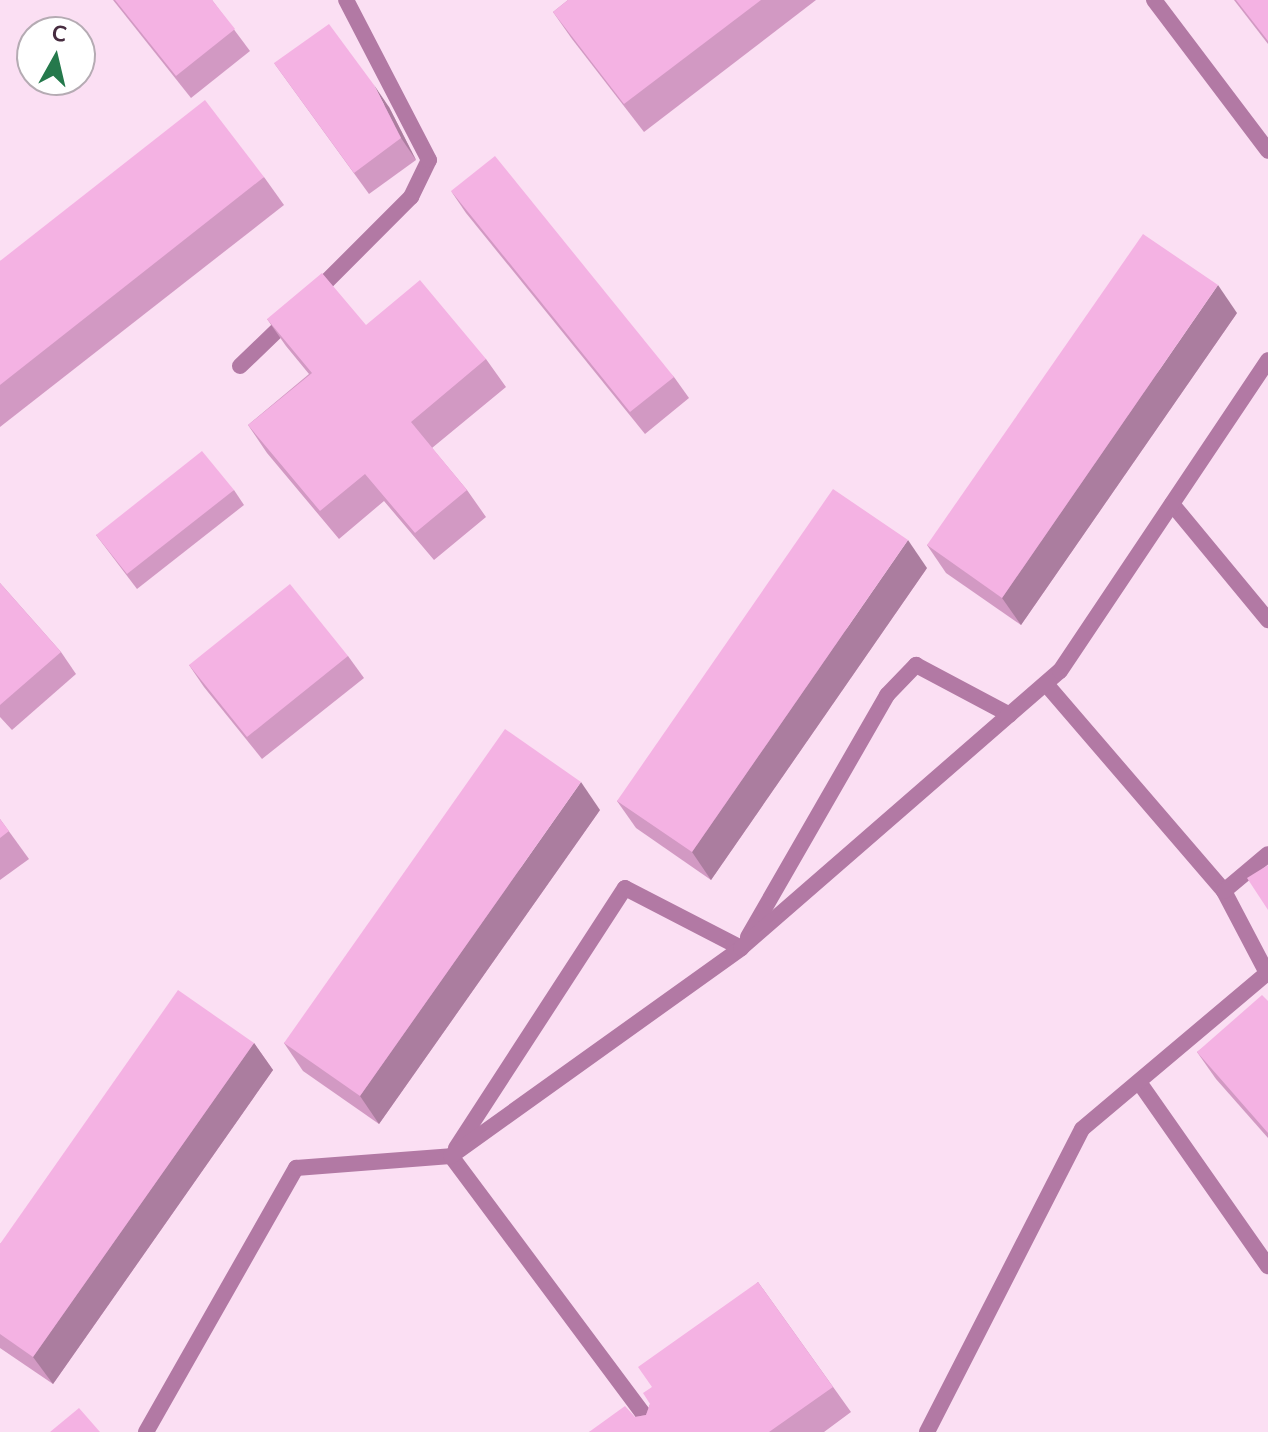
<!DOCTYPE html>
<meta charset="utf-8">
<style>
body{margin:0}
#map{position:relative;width:1268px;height:1432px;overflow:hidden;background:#fbdff3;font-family:"Nunito Sans",sans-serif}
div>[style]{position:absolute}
.lane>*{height:16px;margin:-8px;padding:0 8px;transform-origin:8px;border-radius:8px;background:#b279a4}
.wall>*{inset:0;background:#d299c3}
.shaded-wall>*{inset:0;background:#ab7d9f}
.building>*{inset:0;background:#f4b2e3}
span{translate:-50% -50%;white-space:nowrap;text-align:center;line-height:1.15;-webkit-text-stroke:7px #fff;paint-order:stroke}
.north{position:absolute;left:16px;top:16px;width:80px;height:80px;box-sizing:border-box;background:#fff;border:2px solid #b5abb3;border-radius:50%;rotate:8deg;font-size:22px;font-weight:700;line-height:32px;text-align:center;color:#472c40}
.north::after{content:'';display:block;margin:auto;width:28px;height:36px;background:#25794c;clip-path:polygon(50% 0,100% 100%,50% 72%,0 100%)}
</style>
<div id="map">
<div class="lane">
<i style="left:1154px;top:0;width:189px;rotate:52.9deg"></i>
<i style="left:313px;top:295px;width:139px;rotate:-45deg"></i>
<i style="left:411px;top:197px;width:41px;rotate:-64.1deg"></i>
<i style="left:429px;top:160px;width:180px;rotate:-117.4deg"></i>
<i style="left:240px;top:366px;width:71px;rotate:-43.9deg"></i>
<i style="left:1172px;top:504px;width:151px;rotate:50.4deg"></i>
<i style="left:1046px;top:684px;width:273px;rotate:49.3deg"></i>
<i style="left:748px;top:937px;width:279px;rotate:-60.1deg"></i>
<i style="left:887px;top:695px;width:42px;rotate:-46deg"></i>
<i style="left:916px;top:665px;width:106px;rotate:28deg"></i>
<i style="left:1139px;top:1082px;width:225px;rotate:55deg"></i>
<i style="left:456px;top:1148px;width:310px;rotate:-57deg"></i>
<i style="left:625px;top:888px;width:131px;rotate:27.3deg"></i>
<i style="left:451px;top:1156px;width:344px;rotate:53.3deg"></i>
<i style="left:146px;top:1432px;width:304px;rotate:-60.4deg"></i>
<i style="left:296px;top:1168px;width:155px;rotate:-4.4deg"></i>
<i style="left:451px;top:1156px;width:357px;rotate:-35.6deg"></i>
<i style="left:741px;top:948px;width:422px;rotate:-41deg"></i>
<i style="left:1060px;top:671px;width:374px;rotate:-56.2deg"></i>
<i style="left:927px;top:1432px;width:340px;rotate:-62.9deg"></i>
<i style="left:1082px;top:1129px;width:242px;rotate:-40.1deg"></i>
<i style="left:1267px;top:973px;width:93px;rotate:-117.7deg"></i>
<i style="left:1224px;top:891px;width:57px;rotate:-40.1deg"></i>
</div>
<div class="wall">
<i style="clip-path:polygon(113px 0,212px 0,250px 51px,191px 98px)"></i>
<i style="clip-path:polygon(568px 0,816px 0,644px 132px,572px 39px,553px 12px)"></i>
<i style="clip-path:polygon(1234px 0,1268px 0,1268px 44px)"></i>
<i style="clip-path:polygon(274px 63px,389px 107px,416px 160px,369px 194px)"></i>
<i style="clip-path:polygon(264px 177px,284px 205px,0 427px,0 261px)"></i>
<i style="clip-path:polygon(451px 191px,674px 377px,689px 398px,645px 434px,466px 213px)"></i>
<i style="clip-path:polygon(1237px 313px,1021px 625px,946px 573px,927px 545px)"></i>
<i style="clip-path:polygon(267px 319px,366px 325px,486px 359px,506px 387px,432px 448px,467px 490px,486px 517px,434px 560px,384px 501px,339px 539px,267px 453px,248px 425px,309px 374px,286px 346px)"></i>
<i style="clip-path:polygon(234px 490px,244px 505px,137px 589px,96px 535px)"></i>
<i style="clip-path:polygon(927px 568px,711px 880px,636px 828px,617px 801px)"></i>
<i style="clip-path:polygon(0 583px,61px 652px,76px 674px,12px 730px,0 717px)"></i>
<i style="clip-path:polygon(348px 656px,364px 678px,262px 759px,204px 687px,189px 665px)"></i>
<i style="clip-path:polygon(600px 810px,379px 1124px,303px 1071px,284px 1043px)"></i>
<i style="clip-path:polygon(0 819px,29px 859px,0 880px)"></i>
<i style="clip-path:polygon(1268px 1001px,1268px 1138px,1216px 1079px,1197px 1052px)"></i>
<i style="clip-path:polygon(254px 1043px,273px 1070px,53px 1384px,0 1348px,0 1244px)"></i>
<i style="clip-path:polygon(758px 1282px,851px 1412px,824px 1432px,589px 1432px,635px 1417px,646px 1415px,650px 1404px,652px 1387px)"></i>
</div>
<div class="shaded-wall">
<i style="clip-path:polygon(374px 85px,389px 107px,416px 160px,401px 138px)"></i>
<i style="clip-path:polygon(1218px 285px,1237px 313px,1021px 625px,1002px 598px)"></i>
<i style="clip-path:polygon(908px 540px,927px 568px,711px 880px,692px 852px)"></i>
<i style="clip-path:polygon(581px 782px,600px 810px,379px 1124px,360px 1096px)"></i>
<i style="clip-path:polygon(254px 1043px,273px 1070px,53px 1384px,33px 1357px)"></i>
</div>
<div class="building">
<i style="clip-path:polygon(115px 0,212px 0,235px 29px,176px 76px)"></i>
<i style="clip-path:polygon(568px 0,761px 0,624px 104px,553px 12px)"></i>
<i style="clip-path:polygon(1236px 0,1268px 0,1268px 41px)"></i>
<i style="clip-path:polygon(329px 24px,374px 85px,401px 138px,354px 173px,274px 63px)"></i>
<i style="clip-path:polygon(205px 100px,264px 177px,0 385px,0 261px)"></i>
<i style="clip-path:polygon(495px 156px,674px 377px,630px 412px,451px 191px)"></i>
<i style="clip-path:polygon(1143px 234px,1218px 285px,1002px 598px,927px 545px)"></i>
<i style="clip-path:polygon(322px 273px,366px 325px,420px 280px,486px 359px,411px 422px,467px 490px,415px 533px,365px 474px,320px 511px,248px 425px,312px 373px,267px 319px)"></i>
<i style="clip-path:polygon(202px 451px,234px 490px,127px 574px,96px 535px)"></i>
<i style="clip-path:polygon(833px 489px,908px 540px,692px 852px,617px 801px)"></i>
<i style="clip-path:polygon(0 583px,61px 652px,0 705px)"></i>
<i style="clip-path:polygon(290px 584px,348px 656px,247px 737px,189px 665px)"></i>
<i style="clip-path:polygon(505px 729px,581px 782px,360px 1096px,284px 1043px)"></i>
<i style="clip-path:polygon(0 819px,9px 831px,0 838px)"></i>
<i style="clip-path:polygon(1268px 865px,1268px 910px,1247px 878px)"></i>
<i style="clip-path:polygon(178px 990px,254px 1043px,33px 1357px,0 1334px,0 1244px)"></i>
<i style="clip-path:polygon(1262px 995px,1268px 1001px,1268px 1133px,1197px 1052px)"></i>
<i style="clip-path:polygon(758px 1282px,833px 1387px,769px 1432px,589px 1432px,625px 1406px,635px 1417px,646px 1415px,650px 1404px,643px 1393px,652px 1387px,638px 1367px)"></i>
<i style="clip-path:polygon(79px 1408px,100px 1432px,50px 1432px)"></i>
</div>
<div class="north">С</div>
</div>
